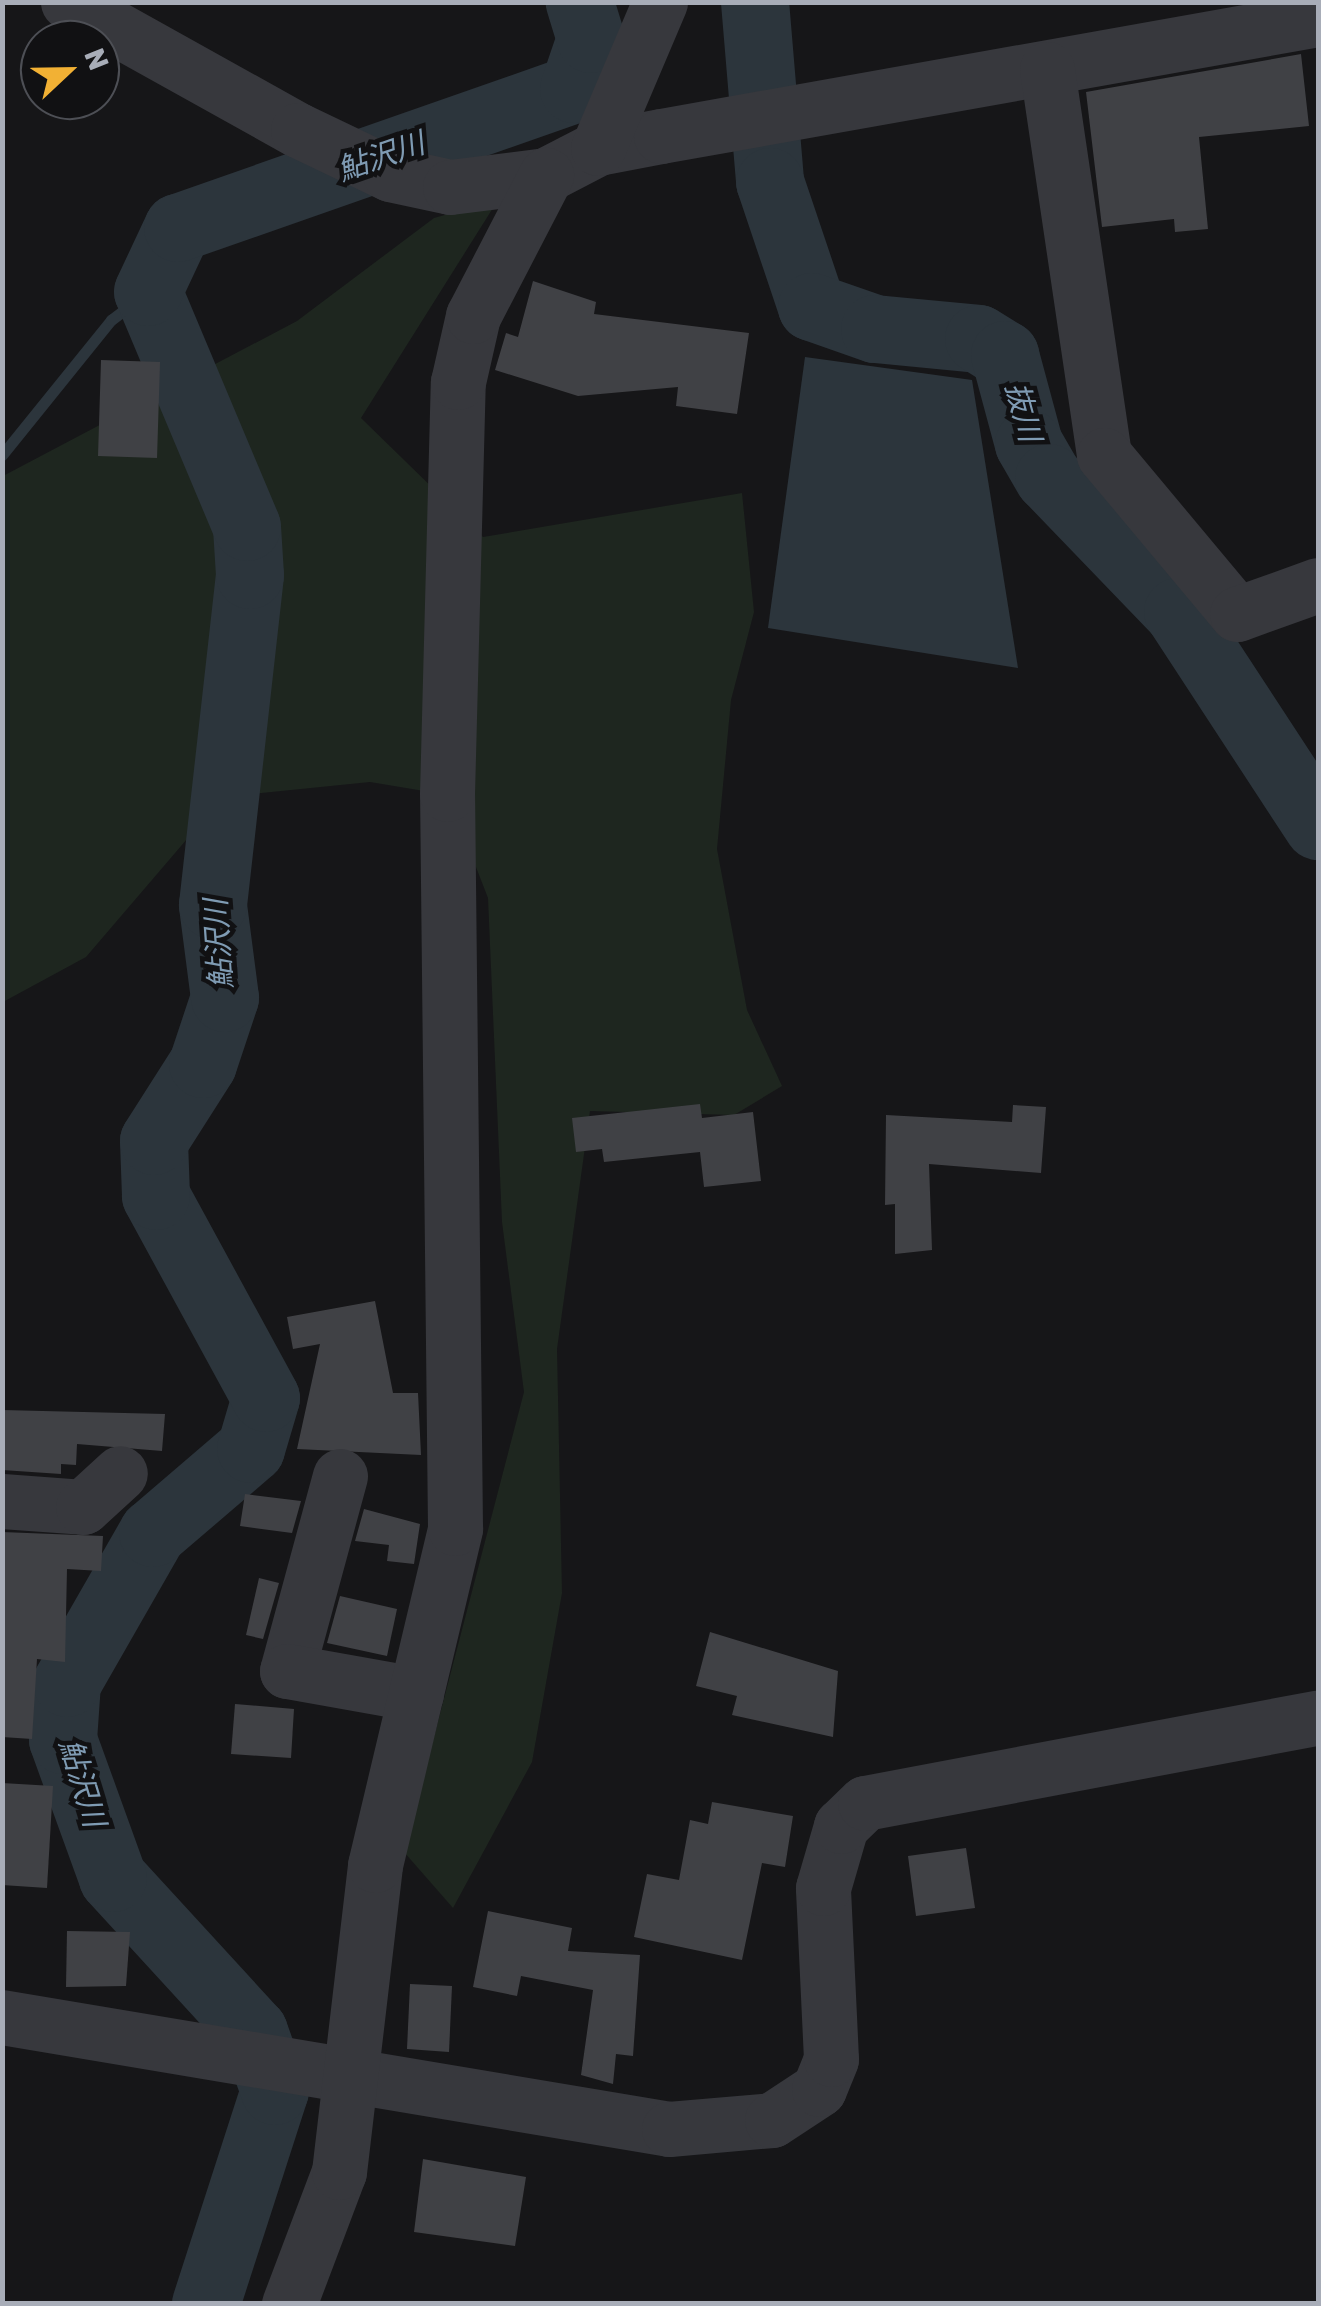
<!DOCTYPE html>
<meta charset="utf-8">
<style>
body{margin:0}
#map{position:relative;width:1321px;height:2306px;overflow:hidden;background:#161618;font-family:Rubik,"Noto Sans JP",sans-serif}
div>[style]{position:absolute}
.green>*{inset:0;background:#1e261f}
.water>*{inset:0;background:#2c353c}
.stream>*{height:11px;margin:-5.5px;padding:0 5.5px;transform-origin:5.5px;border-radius:5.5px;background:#2c353c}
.river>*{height:68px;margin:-34px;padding:0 34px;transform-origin:34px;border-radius:34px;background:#2c353c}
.building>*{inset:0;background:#404145}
.minor>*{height:55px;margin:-27.5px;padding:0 27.5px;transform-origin:27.5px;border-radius:27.5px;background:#37383d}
span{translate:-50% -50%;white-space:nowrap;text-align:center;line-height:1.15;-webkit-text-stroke:9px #111113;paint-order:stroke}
.water-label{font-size:30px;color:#7f9bb3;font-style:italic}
.frame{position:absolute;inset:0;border:5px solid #a8adb8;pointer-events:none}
.north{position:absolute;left:20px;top:20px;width:100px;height:100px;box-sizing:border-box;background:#111113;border:2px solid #4d4f55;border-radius:50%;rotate:68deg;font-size:28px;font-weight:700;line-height:40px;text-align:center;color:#a8adb8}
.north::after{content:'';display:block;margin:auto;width:35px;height:45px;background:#f2b134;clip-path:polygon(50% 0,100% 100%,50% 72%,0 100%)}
</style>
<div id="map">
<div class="green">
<i style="clip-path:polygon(498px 200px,361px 418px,483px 537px,742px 493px,754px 612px,731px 700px,717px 849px,747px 1010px,782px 1086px,734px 1115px,590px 1111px,557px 1349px,562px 1593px,532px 1762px,453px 1908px,404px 1852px,524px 1392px,502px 1222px,488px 898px,448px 795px,370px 782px,223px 797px,86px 957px,3px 1002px,3px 476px,297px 321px,434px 218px)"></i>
</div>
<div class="water">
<i style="clip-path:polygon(805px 357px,972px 380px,1018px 668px,768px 628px)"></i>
</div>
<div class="stream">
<i style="left:2px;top:455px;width:174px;rotate:-51.1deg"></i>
<i style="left:111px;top:320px;width:46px;rotate:-37.1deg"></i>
</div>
<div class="river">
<i style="left:755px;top:2px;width:181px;rotate:85.2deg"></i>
<i style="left:770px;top:182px;width:132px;rotate:71.4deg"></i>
<i style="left:812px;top:307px;width:67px;rotate:19.2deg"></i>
<i style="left:875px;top:329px;width:104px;rotate:5.5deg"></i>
<i style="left:979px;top:339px;width:31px;rotate:32deg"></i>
<i style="left:1005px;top:355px;width:92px;rotate:74.9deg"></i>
<i style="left:1029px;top:444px;width:39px;rotate:60deg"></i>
<i style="left:1049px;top:478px;width:186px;rotate:46.1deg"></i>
<i style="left:1178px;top:612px;width:256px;rotate:56.8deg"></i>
<i style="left:206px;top:2304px;width:224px;rotate:-72.1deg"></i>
<i style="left:275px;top:2091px;width:63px;rotate:-109.6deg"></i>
<i style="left:254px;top:2032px;width:209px;rotate:-132.5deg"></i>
<i style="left:113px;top:1878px;width:147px;rotate:-109.9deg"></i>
<i style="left:63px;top:1740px;width:57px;rotate:-86deg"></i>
<i style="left:67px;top:1683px;width:173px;rotate:-60.2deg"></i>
<i style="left:153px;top:1533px;width:129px;rotate:-40.6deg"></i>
<i style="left:251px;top:1449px;width:53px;rotate:-73.6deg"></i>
<i style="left:266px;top:1398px;width:230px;rotate:-118.6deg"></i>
<i style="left:156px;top:1196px;width:55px;rotate:-92.1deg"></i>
<i style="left:154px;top:1141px;width:91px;rotate:-57.5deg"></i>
<i style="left:203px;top:1064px;width:70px;rotate:-71.6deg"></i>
<i style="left:225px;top:998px;width:94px;rotate:-97.4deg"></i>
<i style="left:213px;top:905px;width:332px;rotate:-83.6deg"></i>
<i style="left:250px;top:575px;width:48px;rotate:-93.6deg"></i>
<i style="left:247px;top:527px;width:255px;rotate:-112.8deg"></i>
<i style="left:148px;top:292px;width:71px;rotate:-64.9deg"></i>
<i style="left:178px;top:228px;width:420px;rotate:-19.3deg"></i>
<i style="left:574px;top:89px;width:53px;rotate:-71.2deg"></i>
<i style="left:591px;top:39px;width:39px;rotate:-107deg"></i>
</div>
<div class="building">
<i style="clip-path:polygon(1301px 54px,1309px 126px,1199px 137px,1208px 229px,1175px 232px,1174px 219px,1102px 227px,1086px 92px)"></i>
<i style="clip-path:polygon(533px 281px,596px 302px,594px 314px,749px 333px,737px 414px,676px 406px,678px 387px,578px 396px,495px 370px,506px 333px,518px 337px)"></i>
<i style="clip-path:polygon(101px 360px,160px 362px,157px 458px,98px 456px)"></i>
<i style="clip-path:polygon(700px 1104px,702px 1118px,753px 1112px,761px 1181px,704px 1187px,700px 1152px,604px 1162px,602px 1149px,576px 1152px,572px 1118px)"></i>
<i style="clip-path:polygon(1013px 1105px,1046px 1107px,1041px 1173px,929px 1164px,932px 1250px,895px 1254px,895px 1204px,885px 1205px,886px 1115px,1012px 1122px)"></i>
<i style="clip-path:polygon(375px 1301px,393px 1393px,418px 1393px,421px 1455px,297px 1449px,320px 1344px,293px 1349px,287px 1317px)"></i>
<i style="clip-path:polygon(2px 1410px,165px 1414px,162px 1451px,77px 1444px,76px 1465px,61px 1464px,61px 1474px,2px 1470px)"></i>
<i style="clip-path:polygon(245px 1494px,301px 1501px,292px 1533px,240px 1526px)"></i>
<i style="clip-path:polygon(364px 1509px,420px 1524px,414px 1564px,387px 1561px,389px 1545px,355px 1541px)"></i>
<i style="clip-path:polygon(2px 1532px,103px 1536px,101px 1571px,67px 1569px,65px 1662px,37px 1659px,32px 1739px,2px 1737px)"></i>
<i style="clip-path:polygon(259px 1578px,279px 1583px,263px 1639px,246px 1635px)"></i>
<i style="clip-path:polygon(340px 1596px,397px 1609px,387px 1656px,327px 1643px)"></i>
<i style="clip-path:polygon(710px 1632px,838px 1671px,833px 1737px,732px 1715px,737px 1696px,696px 1686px)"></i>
<i style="clip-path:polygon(235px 1704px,294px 1709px,291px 1758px,231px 1754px)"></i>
<i style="clip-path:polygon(2px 1783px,53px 1786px,47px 1888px,2px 1885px)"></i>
<i style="clip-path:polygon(712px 1802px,793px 1816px,785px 1867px,762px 1863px,742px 1960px,634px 1937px,647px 1874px,679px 1880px,690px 1820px,708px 1824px)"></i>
<i style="clip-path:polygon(966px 1848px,975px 1908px,916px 1916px,908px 1856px)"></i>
<i style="clip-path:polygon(488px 1911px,572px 1928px,568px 1951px,640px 1955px,633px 2056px,616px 2054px,613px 2084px,581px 2075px,593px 1990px,521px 1976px,517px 1996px,473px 1987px)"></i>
<i style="clip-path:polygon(67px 1931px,130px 1932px,126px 1986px,66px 1987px)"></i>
<i style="clip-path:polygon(410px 1984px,452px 1986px,449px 2052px,407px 2049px)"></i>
<i style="clip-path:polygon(423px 2159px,526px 2177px,515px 2246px,414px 2232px)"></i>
</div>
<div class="minor">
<i style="left:68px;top:2px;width:263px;rotate:29.1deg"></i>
<i style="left:298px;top:130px;width:102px;rotate:25.6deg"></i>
<i style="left:390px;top:174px;width:61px;rotate:12.2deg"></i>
<i style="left:450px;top:187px;width:97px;rotate:-7.1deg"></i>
<i style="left:546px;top:175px;width:59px;rotate:-27.4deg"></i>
<i style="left:598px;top:148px;width:64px;rotate:-10.8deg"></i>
<i style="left:661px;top:136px;width:667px;rotate:-10.1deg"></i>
<i style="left:1047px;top:69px;width:390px;rotate:81.6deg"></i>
<i style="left:1104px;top:455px;width:207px;rotate:50.1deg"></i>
<i style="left:1237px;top:614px;width:86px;rotate:-19.7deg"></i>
<i style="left:598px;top:148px;width:159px;rotate:-67deg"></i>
<i style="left:340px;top:1476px;width:202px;rotate:105.2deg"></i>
<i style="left:287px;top:1671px;width:131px;rotate:10.1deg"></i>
<i style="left:2px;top:1501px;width:81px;rotate:4.2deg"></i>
<i style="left:83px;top:1507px;width:50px;rotate:-42.6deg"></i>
<i style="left:2px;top:2017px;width:676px;rotate:9.53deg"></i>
<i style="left:669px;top:2129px;width:103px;rotate:-5deg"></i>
<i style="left:772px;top:2120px;width:56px;rotate:-33.4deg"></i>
<i style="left:819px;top:2089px;width:32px;rotate:-68deg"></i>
<i style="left:831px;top:2059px;width:171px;rotate:-92.7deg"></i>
<i style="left:823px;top:1888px;width:65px;rotate:-73.8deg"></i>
<i style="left:841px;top:1826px;width:33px;rotate:-44deg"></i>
<i style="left:865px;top:1803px;width:461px;rotate:-10.7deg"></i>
<i style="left:289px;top:2304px;width:141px;rotate:-69.3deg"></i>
<i style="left:339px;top:2172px;width:309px;rotate:-83.3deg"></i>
<i style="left:375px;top:1865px;width:346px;rotate:-76.6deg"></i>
<i style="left:455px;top:1528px;width:734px;rotate:-90.62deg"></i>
<i style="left:447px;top:794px;width:412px;rotate:-88.5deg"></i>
<i style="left:458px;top:382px;width:68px;rotate:-77.2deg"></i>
<i style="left:473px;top:316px;width:159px;rotate:-62.6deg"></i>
</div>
<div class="water-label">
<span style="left:381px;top:157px;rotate:-19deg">鮎沢川</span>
<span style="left:1023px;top:412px;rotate:75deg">抜川</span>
<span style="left:219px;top:944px;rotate:-94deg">鮎沢川</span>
<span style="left:82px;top:1783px;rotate:73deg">鮎沢川</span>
</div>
<div class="frame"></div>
<div class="north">N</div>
</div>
